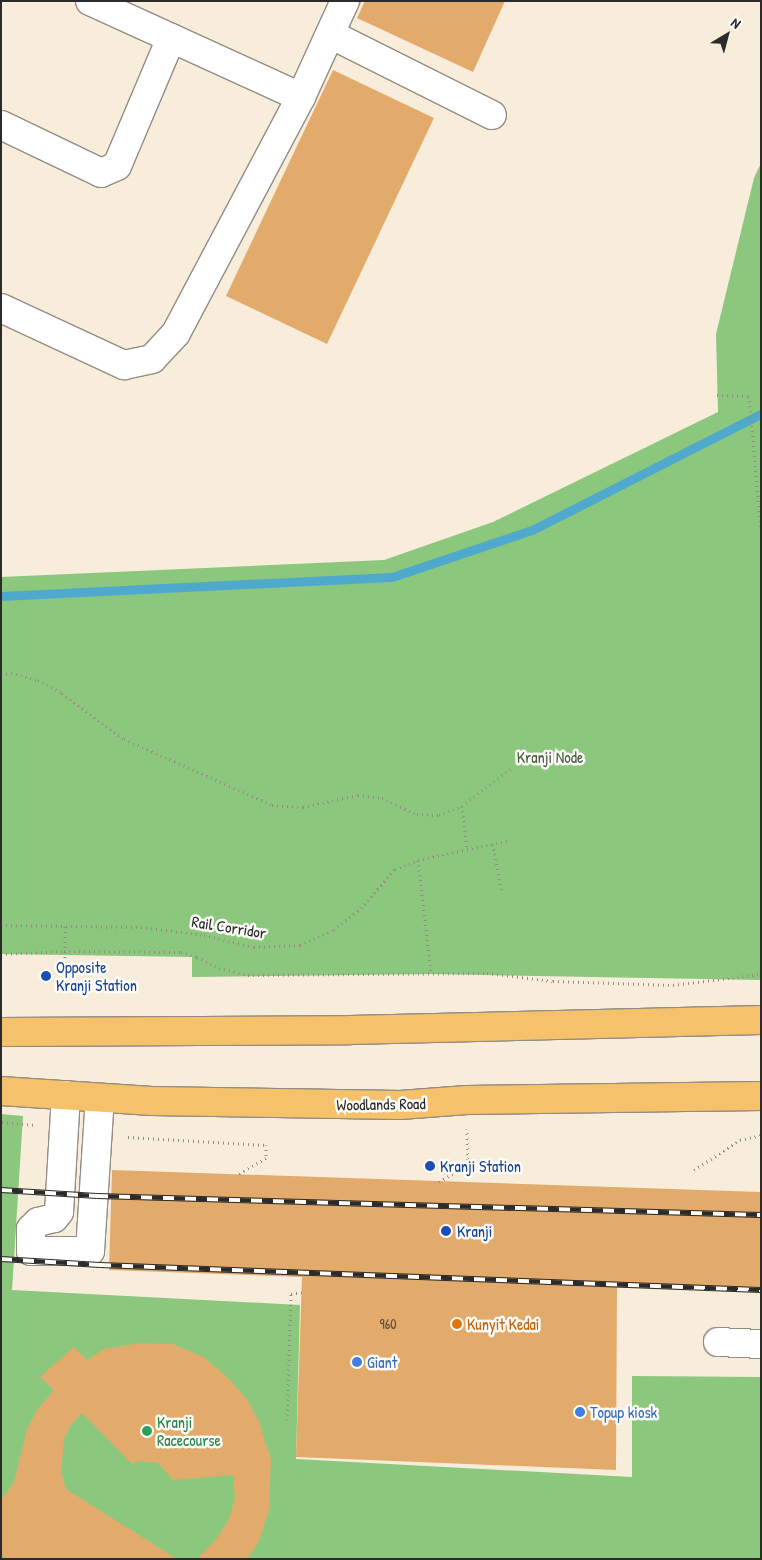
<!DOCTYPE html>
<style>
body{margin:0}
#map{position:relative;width:762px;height:1560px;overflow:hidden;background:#f8ecdb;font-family:"Patrick Hand",sans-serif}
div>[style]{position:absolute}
.green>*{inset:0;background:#8bc87d}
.stream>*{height:9px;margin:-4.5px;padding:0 4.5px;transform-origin:4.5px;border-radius:4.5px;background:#4fa9cd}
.building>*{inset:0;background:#e3ab6b}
.path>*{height:3px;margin-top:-1.5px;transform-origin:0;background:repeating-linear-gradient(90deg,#928c83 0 1px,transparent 0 5px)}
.roads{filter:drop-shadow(1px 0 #928c83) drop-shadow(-1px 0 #928c83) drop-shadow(0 1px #928c83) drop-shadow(0 -1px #928c83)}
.minor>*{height:28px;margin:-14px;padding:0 14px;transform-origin:14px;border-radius:14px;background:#fff}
.major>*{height:28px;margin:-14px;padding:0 14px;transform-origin:14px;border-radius:14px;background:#f6c16b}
.rail>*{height:5.5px;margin-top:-2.75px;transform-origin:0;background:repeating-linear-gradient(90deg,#fdfcf7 0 11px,#2b2b2b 0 22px);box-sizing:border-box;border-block:1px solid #2b2b2b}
.dots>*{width:14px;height:14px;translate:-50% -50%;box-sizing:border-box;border:2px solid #fdfcf7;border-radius:50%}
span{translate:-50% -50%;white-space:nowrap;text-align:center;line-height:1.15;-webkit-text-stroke:5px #fdfcf7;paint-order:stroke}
.number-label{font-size:14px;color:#594b3b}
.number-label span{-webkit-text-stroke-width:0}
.park-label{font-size:16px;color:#485a44}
.street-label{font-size:16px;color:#2b2b2b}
.transit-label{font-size:16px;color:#164399}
.left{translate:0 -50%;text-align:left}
.food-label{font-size:16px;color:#c56008}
.shop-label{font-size:16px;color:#366cbe}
.leisure-label{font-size:16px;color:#27864d}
.frame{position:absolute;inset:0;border:2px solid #2b2b2b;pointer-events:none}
.north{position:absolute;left:702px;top:10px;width:50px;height:50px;-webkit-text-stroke:4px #fdfcf7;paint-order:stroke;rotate:37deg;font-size:14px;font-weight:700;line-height:20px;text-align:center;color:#2b2b2b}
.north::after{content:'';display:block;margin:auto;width:18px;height:22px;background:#2b2b2b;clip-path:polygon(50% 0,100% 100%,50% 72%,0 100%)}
</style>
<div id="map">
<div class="green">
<i style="clip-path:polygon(761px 163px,761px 980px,431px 974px,192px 977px,192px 957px,1px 954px,1px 577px,384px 560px,493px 522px,718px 412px,716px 334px,754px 178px)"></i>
<i style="clip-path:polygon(1px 1114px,23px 1116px,12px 1290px,300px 1305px,296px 1459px,632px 1477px,632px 1376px,761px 1377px,761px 1559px,1px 1559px)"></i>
</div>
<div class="stream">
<i style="left:1px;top:596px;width:391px;rotate:-2.8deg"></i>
<i style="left:392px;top:577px;width:148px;rotate:-18.6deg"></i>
<i style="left:532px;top:530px;width:257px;rotate:-26.9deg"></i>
</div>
<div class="building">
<i style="clip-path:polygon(365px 1px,505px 1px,473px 72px,357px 18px)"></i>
<i style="clip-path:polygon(333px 70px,434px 118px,327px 344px,226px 296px)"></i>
<i style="clip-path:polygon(112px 1170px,761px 1192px,761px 1292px,617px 1287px,616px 1470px,296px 1457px,302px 1277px,109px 1270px)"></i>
<i style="clip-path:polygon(141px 1343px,173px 1344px,205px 1358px,230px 1380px,248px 1401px,259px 1422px,271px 1459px,269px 1510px,259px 1541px,247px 1559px,197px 1559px,217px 1538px,229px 1519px,235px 1498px,233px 1475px,173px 1480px,158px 1463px,139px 1461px,132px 1464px,82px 1413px,70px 1426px,64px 1439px,61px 1472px,66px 1489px,177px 1559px,8px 1559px,1px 1555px,1px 1500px,14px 1482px,27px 1429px,37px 1410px,54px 1390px,40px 1377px,74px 1347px,87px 1360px,104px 1349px)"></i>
</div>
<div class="path">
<i style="left:717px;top:395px;width:32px;rotate:2deg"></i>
<i style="left:749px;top:396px;width:136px;rotate:84.9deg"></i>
<i style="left:1px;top:674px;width:10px;rotate:-6deg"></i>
<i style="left:11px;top:673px;width:28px;rotate:15deg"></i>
<i style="left:38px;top:680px;width:27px;rotate:28deg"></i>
<i style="left:62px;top:693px;width:77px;rotate:36.6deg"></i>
<i style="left:124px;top:739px;width:162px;rotate:24deg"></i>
<i style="left:272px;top:805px;width:31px;rotate:4deg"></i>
<i style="left:303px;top:807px;width:56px;rotate:-12.3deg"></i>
<i style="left:358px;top:795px;width:24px;rotate:7deg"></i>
<i style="left:382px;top:798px;width:38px;rotate:25deg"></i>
<i style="left:417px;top:814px;width:22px;rotate:3deg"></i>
<i style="left:439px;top:815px;width:25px;rotate:-21deg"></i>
<i style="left:462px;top:806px;width:61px;rotate:-37.1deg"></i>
<i style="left:462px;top:806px;width:43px;rotate:83.4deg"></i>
<i style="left:493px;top:844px;width:50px;rotate:79.6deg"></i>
<i style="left:418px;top:860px;width:114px;rotate:83.4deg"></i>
<i style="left:1px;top:925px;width:140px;rotate:0.8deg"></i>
<i style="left:141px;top:927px;width:64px;rotate:7.2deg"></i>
<i style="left:204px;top:935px;width:51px;rotate:13.5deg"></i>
<i style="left:254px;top:947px;width:46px;rotate:-2.5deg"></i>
<i style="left:300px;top:945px;width:37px;rotate:-24deg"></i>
<i style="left:334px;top:930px;width:35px;rotate:-39deg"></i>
<i style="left:361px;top:908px;width:52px;rotate:-48.9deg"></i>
<i style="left:395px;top:869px;width:25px;rotate:-21deg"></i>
<i style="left:418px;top:860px;width:95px;rotate:-12.1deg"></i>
<i style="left:65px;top:926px;width:50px;rotate:90deg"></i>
<i style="left:1px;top:954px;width:63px;rotate:-2.7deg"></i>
<i style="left:64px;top:951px;width:117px;rotate:0.5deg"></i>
<i style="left:181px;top:952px;width:17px;rotate:17deg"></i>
<i style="left:197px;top:957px;width:25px;rotate:27deg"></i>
<i style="left:219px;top:968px;width:30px;rotate:14deg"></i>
<i style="left:248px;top:975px;width:239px;rotate:-0.5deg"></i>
<i style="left:487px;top:973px;width:66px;rotate:6.9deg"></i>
<i style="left:553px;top:981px;width:120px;rotate:1.9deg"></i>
<i style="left:673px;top:985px;width:89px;rotate:-7.1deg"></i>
<i style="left:2px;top:1122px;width:33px;rotate:5deg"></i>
<i style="left:128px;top:1137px;width:138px;rotate:3.3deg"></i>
<i style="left:266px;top:1145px;width:13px;rotate:90deg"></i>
<i style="left:266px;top:1158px;width:34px;rotate:150deg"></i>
<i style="left:694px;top:1170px;width:55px;rotate:-33.1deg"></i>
<i style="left:740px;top:1140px;width:22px;rotate:-13deg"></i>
<i style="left:439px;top:1182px;width:34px;rotate:-32deg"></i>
<i style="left:468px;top:1164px;width:35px;rotate:-92deg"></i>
<i style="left:287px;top:1420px;width:126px;rotate:-88.2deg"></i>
<i style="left:291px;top:1294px;width:11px;rotate:-10deg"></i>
</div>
<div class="roads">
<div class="minor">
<i style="left:90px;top:1px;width:232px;rotate:24.5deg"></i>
<i style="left:330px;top:34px;width:181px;rotate:26.6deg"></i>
<i style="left:1px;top:125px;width:111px;rotate:25.6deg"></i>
<i style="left:101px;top:173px;width:17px;rotate:-24deg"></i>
<i style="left:117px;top:166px;width:139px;rotate:-67.1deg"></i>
<i style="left:1px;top:308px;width:136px;rotate:24.9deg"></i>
<i style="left:124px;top:365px;width:29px;rotate:-12deg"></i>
<i style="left:152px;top:359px;width:35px;rotate:-47deg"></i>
<i style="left:176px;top:333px;width:267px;rotate:-62.1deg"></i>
<i style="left:301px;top:97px;width:106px;rotate:-65.4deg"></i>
<i style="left:66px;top:1095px;width:117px;rotate:93.4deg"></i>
<i style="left:59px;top:1212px;width:8px;rotate:130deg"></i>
<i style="left:54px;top:1218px;width:16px;rotate:166deg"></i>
<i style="left:38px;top:1222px;width:10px;rotate:135deg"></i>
<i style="left:31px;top:1229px;width:22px;rotate:90deg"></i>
<i style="left:31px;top:1251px;width:59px"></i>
<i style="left:90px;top:1251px;width:153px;rotate:-86.3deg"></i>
<i style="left:718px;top:1342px;width:43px;rotate:2.7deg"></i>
</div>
<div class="major">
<i style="left:1px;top:1032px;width:349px;rotate:-0.3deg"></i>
<i style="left:350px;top:1030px;width:411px;rotate:-1.4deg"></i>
<i style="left:1px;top:1091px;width:151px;rotate:3.8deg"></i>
<i style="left:152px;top:1101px;width:248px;rotate:0.9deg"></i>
<i style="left:400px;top:1105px;width:67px;rotate:-4.3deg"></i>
<i style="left:467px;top:1100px;width:294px;rotate:-0.8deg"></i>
</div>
</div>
<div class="rail">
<i style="left:1px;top:1190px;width:96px;rotate:3.6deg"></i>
<i style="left:97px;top:1196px;width:664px;rotate:1.64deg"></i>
<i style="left:1px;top:1259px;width:99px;rotate:3.5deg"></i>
<i style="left:100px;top:1265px;width:661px;rotate:2.17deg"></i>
</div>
<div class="dots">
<i style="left:46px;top:976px;background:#1a4fb4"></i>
<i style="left:430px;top:1166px;background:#1a4fb4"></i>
<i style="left:446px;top:1231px;background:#1a4fb4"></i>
<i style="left:457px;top:1324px;background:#e8710a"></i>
<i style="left:357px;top:1362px;background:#3f7fe0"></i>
<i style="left:580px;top:1412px;background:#3f7fe0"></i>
<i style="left:147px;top:1431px;background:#2e9e5b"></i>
</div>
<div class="number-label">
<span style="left:388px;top:1324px">960</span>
</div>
<div class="park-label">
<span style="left:550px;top:757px">Kranji Node</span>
</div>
<div class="street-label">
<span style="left:229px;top:927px;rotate:9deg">Rail Corridor</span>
<span style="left:381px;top:1104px;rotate:-1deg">Woodlands Road</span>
</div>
<div class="transit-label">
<span class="left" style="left:56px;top:976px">Opposite<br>Kranji Station</span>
<span class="left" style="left:440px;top:1166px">Kranji Station</span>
<span class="left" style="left:457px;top:1231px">Kranji</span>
</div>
<div class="food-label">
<span class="left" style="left:467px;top:1324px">Kunyit Kedai</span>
</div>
<div class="shop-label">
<span class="left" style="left:367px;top:1362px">Giant</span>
<span class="left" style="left:590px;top:1412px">Topup kiosk</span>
</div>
<div class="leisure-label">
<span class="left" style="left:157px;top:1431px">Kranji<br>Racecourse</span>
</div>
<div class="frame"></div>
<div class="north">N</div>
</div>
